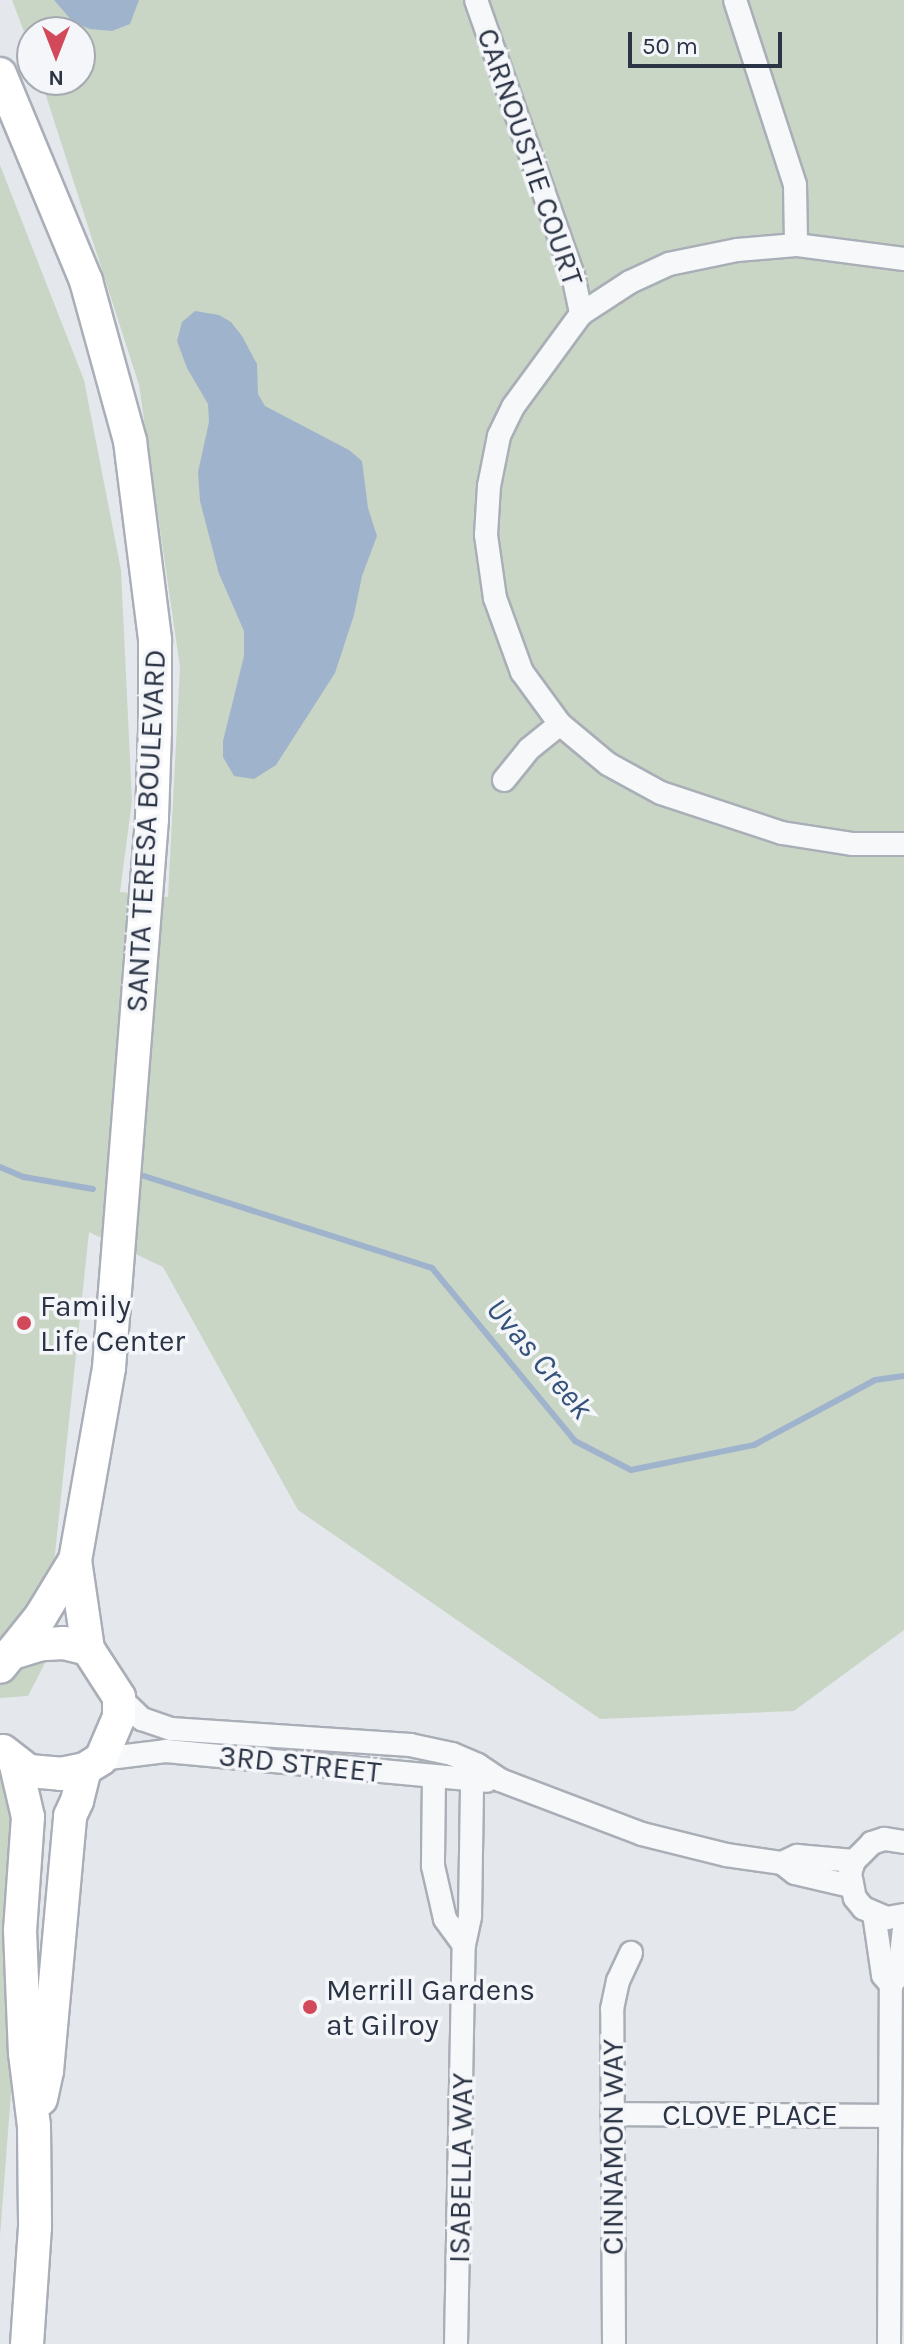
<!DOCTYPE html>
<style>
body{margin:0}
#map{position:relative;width:904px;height:2344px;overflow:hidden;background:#e4e7ec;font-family:Karla,sans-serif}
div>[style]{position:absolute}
.green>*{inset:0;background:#c9d6c5}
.water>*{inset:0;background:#9fb4cc}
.stream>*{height:6px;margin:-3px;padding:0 3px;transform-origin:3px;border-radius:3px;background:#9fb4cc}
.roads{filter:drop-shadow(2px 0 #a9aeb7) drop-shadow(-2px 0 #a9aeb7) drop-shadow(0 2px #a9aeb7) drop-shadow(0 -2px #a9aeb7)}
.street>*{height:22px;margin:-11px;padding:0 11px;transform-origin:11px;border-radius:11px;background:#f7f8fa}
.secondary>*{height:32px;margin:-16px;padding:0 16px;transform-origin:16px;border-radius:16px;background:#fff}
.dots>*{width:22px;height:22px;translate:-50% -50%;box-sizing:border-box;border:4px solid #f4f6f9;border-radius:50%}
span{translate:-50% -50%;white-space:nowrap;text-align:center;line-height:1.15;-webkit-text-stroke:7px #f4f6f9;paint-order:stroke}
.street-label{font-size:30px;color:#2b3445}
.poi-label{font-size:30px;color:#2b3445}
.left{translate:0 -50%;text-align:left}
.water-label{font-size:32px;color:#34527a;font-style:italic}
.north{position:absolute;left:16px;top:16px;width:80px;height:80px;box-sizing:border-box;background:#f4f6f9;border:2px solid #a4a8b1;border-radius:50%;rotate:180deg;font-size:22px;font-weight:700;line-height:32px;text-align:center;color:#2b3445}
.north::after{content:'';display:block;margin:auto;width:28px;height:36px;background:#d1495b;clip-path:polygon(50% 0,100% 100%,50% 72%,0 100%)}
.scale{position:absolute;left:628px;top:32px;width:154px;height:36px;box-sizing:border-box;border:4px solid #2b3445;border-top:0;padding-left:10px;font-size:24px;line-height:28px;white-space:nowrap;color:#2b3445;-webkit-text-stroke:6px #f4f6f9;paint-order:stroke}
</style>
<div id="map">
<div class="green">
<i style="clip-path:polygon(12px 0,904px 0,904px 1630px,794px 1711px,600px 1719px,298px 1510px,163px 1267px,89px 1232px,50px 1601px,49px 1655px,28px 1696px,0 1698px,0 165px,84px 380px,121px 570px,132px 801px,120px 892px,168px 897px,180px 667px,139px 385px,41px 80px,80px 80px,80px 32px,32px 32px,32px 53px)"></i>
<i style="clip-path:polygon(0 1750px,34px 1794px,0 2236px)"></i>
</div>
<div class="water">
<i style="clip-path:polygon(54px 0,139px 0,130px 24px,112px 31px,90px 29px,73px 22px)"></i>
<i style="clip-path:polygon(195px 311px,219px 315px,231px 322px,242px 336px,257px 364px,258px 394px,265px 406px,349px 450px,362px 461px,368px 508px,377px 536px,362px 576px,354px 615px,335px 673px,276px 765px,254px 779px,234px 776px,223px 757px,223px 741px,244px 656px,244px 631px,219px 574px,200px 501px,198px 472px,209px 422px,208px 404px,187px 368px,177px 341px,182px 322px)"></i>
</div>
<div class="stream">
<i style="left:0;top:1167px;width:26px;rotate:23deg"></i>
<i style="left:24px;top:1177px;width:70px;rotate:9.9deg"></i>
<i style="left:144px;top:1176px;width:302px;rotate:17.7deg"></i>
<i style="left:432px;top:1268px;width:224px;rotate:50.4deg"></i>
<i style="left:575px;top:1441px;width:63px;rotate:27.4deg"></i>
<i style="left:631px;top:1470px;width:126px;rotate:-11.5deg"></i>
<i style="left:754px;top:1445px;width:137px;rotate:-28.2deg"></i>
<i style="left:875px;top:1380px;width:29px;rotate:-8deg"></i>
</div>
<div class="roads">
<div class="street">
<i style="left:476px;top:0;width:292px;rotate:70.6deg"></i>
<i style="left:573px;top:275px;width:40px;rotate:78deg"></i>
<i style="left:735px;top:0;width:194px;rotate:72deg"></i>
<i style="left:795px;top:185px;width:60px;rotate:89deg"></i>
<i style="left:904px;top:259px;width:109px;rotate:-172.6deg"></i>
<i style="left:796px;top:245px;width:59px;rotate:175.2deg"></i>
<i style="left:737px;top:250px;width:69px;rotate:168.4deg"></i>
<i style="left:669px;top:264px;width:43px;rotate:155.2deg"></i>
<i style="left:630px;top:282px;width:59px;rotate:146.9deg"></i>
<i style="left:581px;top:314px;width:115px;rotate:126.2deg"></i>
<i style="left:513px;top:407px;width:32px;rotate:116deg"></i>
<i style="left:499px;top:436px;width:51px;rotate:101.3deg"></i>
<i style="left:489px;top:486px;width:49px;rotate:93.5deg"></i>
<i style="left:486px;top:535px;width:64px;rotate:81.9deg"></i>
<i style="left:495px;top:598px;width:79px;rotate:70deg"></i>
<i style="left:522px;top:672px;width:64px;rotate:53.8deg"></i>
<i style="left:560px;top:724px;width:62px;rotate:39.8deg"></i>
<i style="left:608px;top:764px;width:60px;rotate:28.7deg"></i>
<i style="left:661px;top:793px;width:127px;rotate:18.3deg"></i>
<i style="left:782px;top:833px;width:72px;rotate:8.8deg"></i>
<i style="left:853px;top:844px;width:51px"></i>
<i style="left:504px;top:780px;width:40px;rotate:-51deg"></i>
<i style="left:529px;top:749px;width:40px;rotate:-39deg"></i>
<i style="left:119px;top:1697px;width:32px;rotate:44deg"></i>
<i style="left:142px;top:1719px;width:31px;rotate:19deg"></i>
<i style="left:171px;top:1729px;width:240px;rotate:3.8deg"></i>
<i style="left:410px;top:1745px;width:43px;rotate:12.1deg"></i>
<i style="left:452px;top:1754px;width:28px;rotate:23deg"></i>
<i style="left:478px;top:1765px;width:27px;rotate:34deg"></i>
<i style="left:500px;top:1780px;width:152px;rotate:20.8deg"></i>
<i style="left:642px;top:1834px;width:87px;rotate:14deg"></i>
<i style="left:726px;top:1855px;width:57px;rotate:8.1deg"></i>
<i style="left:782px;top:1863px;width:16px;rotate:38deg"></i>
<i style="left:795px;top:1873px;width:57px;rotate:13.1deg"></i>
<i style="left:101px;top:1759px;width:65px;rotate:-7deg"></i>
<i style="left:166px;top:1751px;width:322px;rotate:5.3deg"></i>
<i style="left:434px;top:1778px;width:88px;rotate:90.7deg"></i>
<i style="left:433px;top:1866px;width:54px;rotate:77.2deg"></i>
<i style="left:445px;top:1919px;width:32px;rotate:54deg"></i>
<i style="left:904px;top:1842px;width:20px;rotate:-171deg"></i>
<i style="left:884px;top:1839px;width:13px;rotate:162deg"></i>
<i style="left:872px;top:1843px;width:25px;rotate:135deg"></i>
<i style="left:854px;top:1861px;width:13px;rotate:108deg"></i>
<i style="left:850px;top:1873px;width:25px;rotate:79deg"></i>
<i style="left:855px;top:1898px;width:13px;rotate:51deg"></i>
<i style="left:863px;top:1908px;width:26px;rotate:23deg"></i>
<i style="left:887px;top:1918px;width:17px;rotate:-10deg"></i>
<i style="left:782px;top:1863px;width:17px;rotate:-25deg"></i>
<i style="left:797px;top:1856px;width:57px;rotate:5deg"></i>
<i style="left:874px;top:1914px;width:62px;rotate:81.6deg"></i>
<i style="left:883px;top:1975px;width:13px;rotate:51deg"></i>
<i style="left:612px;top:2114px;width:277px;rotate:0.4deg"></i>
<i style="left:456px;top:2344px;width:399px;rotate:-88.9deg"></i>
<i style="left:464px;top:1945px;width:30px;rotate:-78deg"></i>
<i style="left:470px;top:1916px;width:134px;rotate:-89.1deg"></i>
<i style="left:614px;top:2344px;width:335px;rotate:-90.3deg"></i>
<i style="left:612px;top:2009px;width:29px;rotate:-78deg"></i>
<i style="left:618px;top:1981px;width:31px;rotate:-65deg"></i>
<i style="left:889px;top:2344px;width:359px;rotate:-89.7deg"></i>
<i style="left:891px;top:1985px;width:14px;rotate:-54deg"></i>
<i style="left:899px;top:1974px;width:46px;rotate:-83.8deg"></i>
</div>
<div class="secondary">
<i style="left:0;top:74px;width:224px;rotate:67.4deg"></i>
<i style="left:86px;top:281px;width:166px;rotate:74.6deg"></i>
<i style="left:130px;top:441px;width:201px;rotate:82.8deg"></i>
<i style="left:155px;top:640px;width:91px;rotate:90deg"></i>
<i style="left:155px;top:731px;width:88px;rotate:92deg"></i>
<i style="left:152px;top:819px;width:551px;rotate:94.48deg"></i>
<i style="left:109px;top:1368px;width:195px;rotate:100deg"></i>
<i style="left:75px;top:1560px;width:66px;rotate:121.3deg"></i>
<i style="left:41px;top:1616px;width:65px;rotate:128.8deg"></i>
<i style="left:75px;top:1560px;width:90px;rotate:81.7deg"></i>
<i style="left:3px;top:1751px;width:33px;rotate:38deg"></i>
<i style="left:29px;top:1771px;width:32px;rotate:5deg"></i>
<i style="left:61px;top:1774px;width:25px;rotate:-12deg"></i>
<i style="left:85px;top:1769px;width:19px;rotate:-32deg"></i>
<i style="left:101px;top:1759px;width:46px;rotate:-66.8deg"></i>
<i style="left:119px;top:1717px;width:20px;rotate:-90deg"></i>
<i style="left:119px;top:1697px;width:57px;rotate:-122.9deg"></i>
<i style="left:88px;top:1649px;width:25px;rotate:-166deg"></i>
<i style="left:64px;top:1643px;width:22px;rotate:177deg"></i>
<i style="left:42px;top:1644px;width:34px;rotate:163deg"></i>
<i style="left:15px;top:1761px;width:57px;rotate:76.9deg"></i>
<i style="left:28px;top:1817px;width:113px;rotate:94deg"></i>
<i style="left:20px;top:1930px;width:123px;rotate:87.7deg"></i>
<i style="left:25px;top:2053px;width:74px;rotate:83deg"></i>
<i style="left:34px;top:2126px;width:101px;rotate:89.4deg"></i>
<i style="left:35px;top:2227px;width:117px;rotate:93.9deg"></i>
<i style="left:41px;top:2099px;width:29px;rotate:-78deg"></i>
<i style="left:47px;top:2071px;width:256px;rotate:-84.8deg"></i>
<i style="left:70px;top:1816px;width:17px;rotate:-65deg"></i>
<i style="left:77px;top:1801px;width:33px;rotate:-76deg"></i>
</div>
</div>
<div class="dots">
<i style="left:24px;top:1323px;background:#d1495b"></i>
<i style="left:310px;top:2007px;background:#d1495b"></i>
</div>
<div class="street-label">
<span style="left:530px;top:157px;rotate:71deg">CARNOUSTIE COURT</span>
<span style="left:146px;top:831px;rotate:-87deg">SANTA TERESA BOULEVARD</span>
<span style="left:300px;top:1764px;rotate:6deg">3RD STREET</span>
<span style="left:750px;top:2115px">CLOVE PLACE</span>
<span style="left:613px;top:2147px;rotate:-90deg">CINNAMON WAY</span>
<span style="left:461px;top:2168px;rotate:-89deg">ISABELLA WAY</span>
</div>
<div class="poi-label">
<span class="left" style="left:40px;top:1323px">Family<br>Life Center</span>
<span class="left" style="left:326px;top:2007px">Merrill Gardens<br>at Gilroy</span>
</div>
<div class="water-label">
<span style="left:539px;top:1359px;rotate:50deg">Uvas Creek</span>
</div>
<div class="north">N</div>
<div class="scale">50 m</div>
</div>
